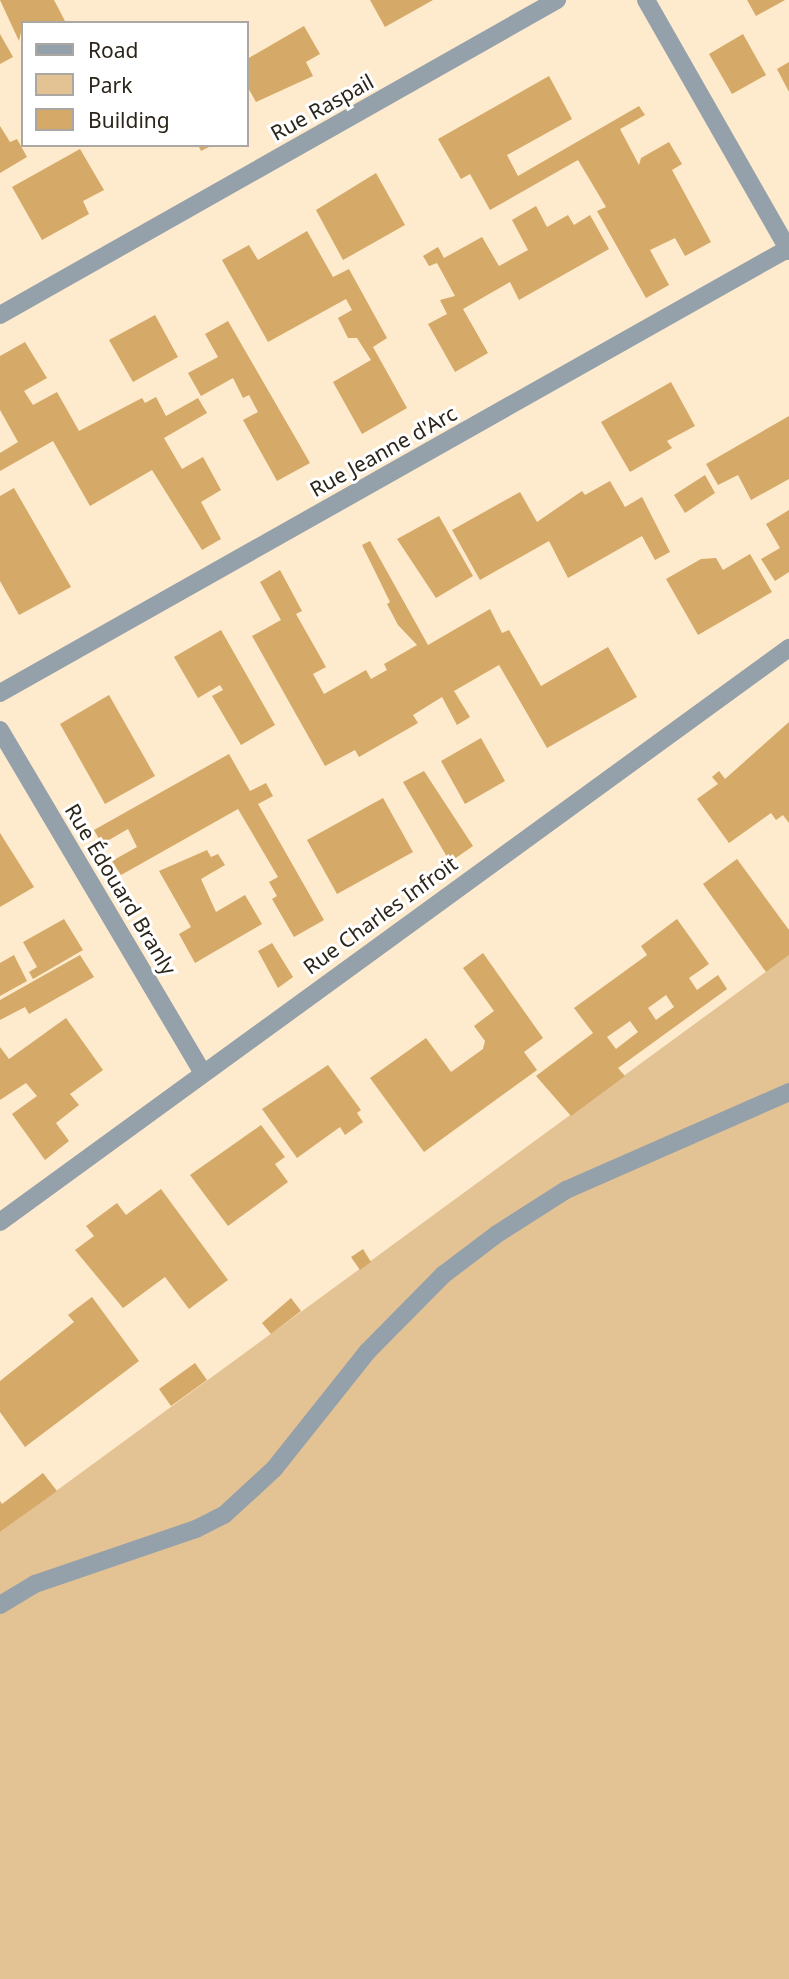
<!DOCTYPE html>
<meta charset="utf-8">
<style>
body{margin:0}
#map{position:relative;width:789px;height:1979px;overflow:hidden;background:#feeacc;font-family:"Noto Sans",sans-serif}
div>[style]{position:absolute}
.green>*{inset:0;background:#e3c394}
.building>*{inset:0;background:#d5a967}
.service>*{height:18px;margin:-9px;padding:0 9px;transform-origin:9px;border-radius:9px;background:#94a0aa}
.minor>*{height:18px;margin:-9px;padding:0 9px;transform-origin:9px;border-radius:9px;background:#94a0aa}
span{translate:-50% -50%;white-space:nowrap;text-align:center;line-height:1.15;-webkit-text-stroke:6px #fff;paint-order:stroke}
.street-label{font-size:21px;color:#2c251a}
.legend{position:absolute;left:21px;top:21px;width:228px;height:126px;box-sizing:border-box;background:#fff;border:2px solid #aba8a3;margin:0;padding:9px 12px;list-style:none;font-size:21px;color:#2c251a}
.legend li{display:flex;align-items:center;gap:14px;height:35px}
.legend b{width:35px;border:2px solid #aba8a3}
</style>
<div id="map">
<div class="green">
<i style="clip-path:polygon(789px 955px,789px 1979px,0 1979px,0 1532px)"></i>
</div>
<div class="building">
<i style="clip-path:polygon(0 0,54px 0,66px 23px,23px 23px,19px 41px)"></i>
<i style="clip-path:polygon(370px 0,433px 0,385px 27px)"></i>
<i style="clip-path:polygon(747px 0,785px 0,756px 16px)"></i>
<i style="clip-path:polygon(304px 26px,320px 54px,306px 62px,313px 76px,256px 102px,247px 86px,247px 59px)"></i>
<i style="clip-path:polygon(0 34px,13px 57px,0 64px)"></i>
<i style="clip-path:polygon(743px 34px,766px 75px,732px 94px,709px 54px)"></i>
<i style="clip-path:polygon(789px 62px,789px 92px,777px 69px)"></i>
<i style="clip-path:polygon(549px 76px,572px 119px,507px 155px,518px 176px,639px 106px,645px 115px,620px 129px,639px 165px,641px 158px,669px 142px,682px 164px,672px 170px,711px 242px,685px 256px,675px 238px,650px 250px,669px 285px,646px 298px,597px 211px,606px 207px,578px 160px,490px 210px,470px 174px,461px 179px,438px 139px)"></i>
<i style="clip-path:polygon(0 126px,10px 142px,17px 139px,27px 157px,0 173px)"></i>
<i style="clip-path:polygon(198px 145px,213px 145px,201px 151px)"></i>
<i style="clip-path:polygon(80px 149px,104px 190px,83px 201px,89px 214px,42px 240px,12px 187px)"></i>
<i style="clip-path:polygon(376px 173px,405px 225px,343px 260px,316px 210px)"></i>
<i style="clip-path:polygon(536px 206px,547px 227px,568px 215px,574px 225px,590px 215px,609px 249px,519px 300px,510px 282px,463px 309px,488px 353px,455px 372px,428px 324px,447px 314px,440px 300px,455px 296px,437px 263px,429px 266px,423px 256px,438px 247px,444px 258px,482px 237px,499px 266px,528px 250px,512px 220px)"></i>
<i style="clip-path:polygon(307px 231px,333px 277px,349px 269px,387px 338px,373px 347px,407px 408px,362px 434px,333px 382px,371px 360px,357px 338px,348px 338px,338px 318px,352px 310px,346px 299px,268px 342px,222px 260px,249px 245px,258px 260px)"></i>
<i style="clip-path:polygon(155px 315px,178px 357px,133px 382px,109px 340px)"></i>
<i style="clip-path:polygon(228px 321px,310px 463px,277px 481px,243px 420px,258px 412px,249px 395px,243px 398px,233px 378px,201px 396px,188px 373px,218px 357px,205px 334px)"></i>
<i style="clip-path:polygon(25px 342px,47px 378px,24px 391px,33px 405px,57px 392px,79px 431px,142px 398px,145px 403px,156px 397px,166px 416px,198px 398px,207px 413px,164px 438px,182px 469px,203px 457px,221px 490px,201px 502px,221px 539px,202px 550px,152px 470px,90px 506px,53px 441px,0 471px,0 453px,18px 442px,0 410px,0 356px)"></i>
<i style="clip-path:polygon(671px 382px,695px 426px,667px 441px,672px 448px,630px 472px,601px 422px)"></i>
<i style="clip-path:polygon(789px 416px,789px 479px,751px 500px,738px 475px,718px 485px,706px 464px)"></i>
<i style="clip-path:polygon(705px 475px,715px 493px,685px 513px,674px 495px)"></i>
<i style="clip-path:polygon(610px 481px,625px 507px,642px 497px,670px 552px,655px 560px,642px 536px,568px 578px,549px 541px,480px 580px,452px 530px,520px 492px,537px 522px,582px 491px,585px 495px)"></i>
<i style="clip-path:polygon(14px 488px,71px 587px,19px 615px,0 581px,0 496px)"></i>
<i style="clip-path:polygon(789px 510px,789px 572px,775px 581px,761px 559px,780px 548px,766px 524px)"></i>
<i style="clip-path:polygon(439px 516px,473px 576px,436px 598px,397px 539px)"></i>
<i style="clip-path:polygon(370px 541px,428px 645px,490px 609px,502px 633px,509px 630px,541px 686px,608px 647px,637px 697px,547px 748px,499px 665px,454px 691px,470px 717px,457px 725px,442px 697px,413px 715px,418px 723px,359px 757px,355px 750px,325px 766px,252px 636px,281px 620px,260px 582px,280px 570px,302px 611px,296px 614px,326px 667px,313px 674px,324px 694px,366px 670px,371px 679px,387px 670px,384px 664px,417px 645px,398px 625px,387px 604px,390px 602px,362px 545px)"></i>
<i style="clip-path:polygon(750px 554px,772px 592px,698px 635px,666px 579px,701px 559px,716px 558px,723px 570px)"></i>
<i style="clip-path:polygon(221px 630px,275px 725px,241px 745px,212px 696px,223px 690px,220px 685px,198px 698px,174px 657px)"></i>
<i style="clip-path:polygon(109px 695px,155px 776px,105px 804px,60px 724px)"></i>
<i style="clip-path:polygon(789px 722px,789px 823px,783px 815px,776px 820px,771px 813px,729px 843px,697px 799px,718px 784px,712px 777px,719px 771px,725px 779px)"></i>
<i style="clip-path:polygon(481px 738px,505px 781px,465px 804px,441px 761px)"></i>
<i style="clip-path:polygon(229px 754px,250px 791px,266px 783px,273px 796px,258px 804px,324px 920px,294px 937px,272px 899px,277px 896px,269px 882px,278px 877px,238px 809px,121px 875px,112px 861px,137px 847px,128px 829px,102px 844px,94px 830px)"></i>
<i style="clip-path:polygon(424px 771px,473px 846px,450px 862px,403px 782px)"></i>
<i style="clip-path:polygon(383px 798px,413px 852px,337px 894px,307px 840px)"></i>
<i style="clip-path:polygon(0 833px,34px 887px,0 907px)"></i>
<i style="clip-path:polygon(207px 850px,211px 857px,218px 854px,225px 865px,201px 879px,216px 912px,245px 895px,262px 924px,195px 963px,179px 934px,191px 927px,159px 871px)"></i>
<i style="clip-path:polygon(737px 859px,789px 930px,789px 955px,766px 972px,703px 884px)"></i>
<i style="clip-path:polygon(64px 919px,83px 950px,33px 979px,29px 972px,37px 967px,23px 942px)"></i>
<i style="clip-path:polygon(evenodd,677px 919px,709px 964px,689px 978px,697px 990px,718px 975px,727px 989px,618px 1068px,625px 1076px,571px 1116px,536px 1076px,593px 1033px,574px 1008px,647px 955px,641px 946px,677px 919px,666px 995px,674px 1007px,656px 1020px,648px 1008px,666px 995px,677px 919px,630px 1021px,638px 1032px,616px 1049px,607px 1037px,630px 1021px)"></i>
<i style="clip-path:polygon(272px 943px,293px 977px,278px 988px,258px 951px)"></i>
<i style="clip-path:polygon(483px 953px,543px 1038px,524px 1052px,537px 1070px,424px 1152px,370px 1078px,426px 1038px,451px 1072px,483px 1049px,485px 1041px,474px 1026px,494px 1011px,463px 968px)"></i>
<i style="clip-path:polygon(14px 955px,27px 981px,0 996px,0 963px)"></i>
<i style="clip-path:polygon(80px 955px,94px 977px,29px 1014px,25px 1007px,0 1020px,0 1000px)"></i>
<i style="clip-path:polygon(66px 1018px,103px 1070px,70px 1094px,79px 1105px,56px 1123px,69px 1141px,45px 1160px,12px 1114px,37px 1096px,26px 1083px,0 1100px,0 1047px,9px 1059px)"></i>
<i style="clip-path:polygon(328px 1065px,361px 1110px,357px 1113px,363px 1122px,345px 1135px,340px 1127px,297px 1158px,262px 1109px)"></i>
<i style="clip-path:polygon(261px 1125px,285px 1157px,275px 1164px,288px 1182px,228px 1226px,190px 1175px)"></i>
<i style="clip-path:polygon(161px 1189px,228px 1280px,189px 1309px,165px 1277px,123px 1308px,75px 1250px,94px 1236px,86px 1226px,117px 1203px,126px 1215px)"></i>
<i style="clip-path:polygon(363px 1249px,371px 1262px,360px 1270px,351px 1257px)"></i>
<i style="clip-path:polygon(92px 1297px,139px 1361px,25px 1447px,0 1412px,0 1381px,74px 1322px,68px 1315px)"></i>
<i style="clip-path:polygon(291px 1298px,301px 1311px,271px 1334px,262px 1323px)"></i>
<i style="clip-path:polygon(195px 1363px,207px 1380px,171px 1406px,159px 1389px)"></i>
<i style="clip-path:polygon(43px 1473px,57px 1491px,0 1532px,0 1501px,2px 1504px)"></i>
</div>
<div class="service">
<i style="left:0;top:1605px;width:41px;rotate:-31deg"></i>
<i style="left:35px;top:1584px;width:170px;rotate:-18.9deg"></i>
<i style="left:196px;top:1529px;width:31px;rotate:-27deg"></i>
<i style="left:224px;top:1515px;width:68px;rotate:-42.6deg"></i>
<i style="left:274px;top:1469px;width:151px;rotate:-51.5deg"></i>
<i style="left:368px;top:1351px;width:107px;rotate:-45.4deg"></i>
<i style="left:443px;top:1275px;width:68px;rotate:-37.2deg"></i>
<i style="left:497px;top:1234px;width:82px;rotate:-32.5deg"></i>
<i style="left:566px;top:1190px;width:244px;rotate:-23.7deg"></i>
</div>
<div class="minor">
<i style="left:646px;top:0;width:289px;rotate:60.3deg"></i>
<i style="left:0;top:315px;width:640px;rotate:-29.49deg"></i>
<i style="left:0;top:693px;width:906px;rotate:-29.42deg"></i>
<i style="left:0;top:730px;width:397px;rotate:59.4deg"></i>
<i style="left:0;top:1222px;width:976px;rotate:-36.04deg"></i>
</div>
<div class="street-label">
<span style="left:322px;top:107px;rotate:-29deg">Rue Raspail</span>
<span style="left:383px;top:451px;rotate:-29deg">Rue Jeanne d'Arc</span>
<span style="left:121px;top:889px;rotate:59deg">Rue Édouard Branly</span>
<span style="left:380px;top:915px;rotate:-36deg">Rue Charles Infroit</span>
</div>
<ul class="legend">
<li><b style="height:9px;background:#94a0aa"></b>Road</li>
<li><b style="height:19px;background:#e3c394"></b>Park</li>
<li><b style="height:19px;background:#d5a967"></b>Building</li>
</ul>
</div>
